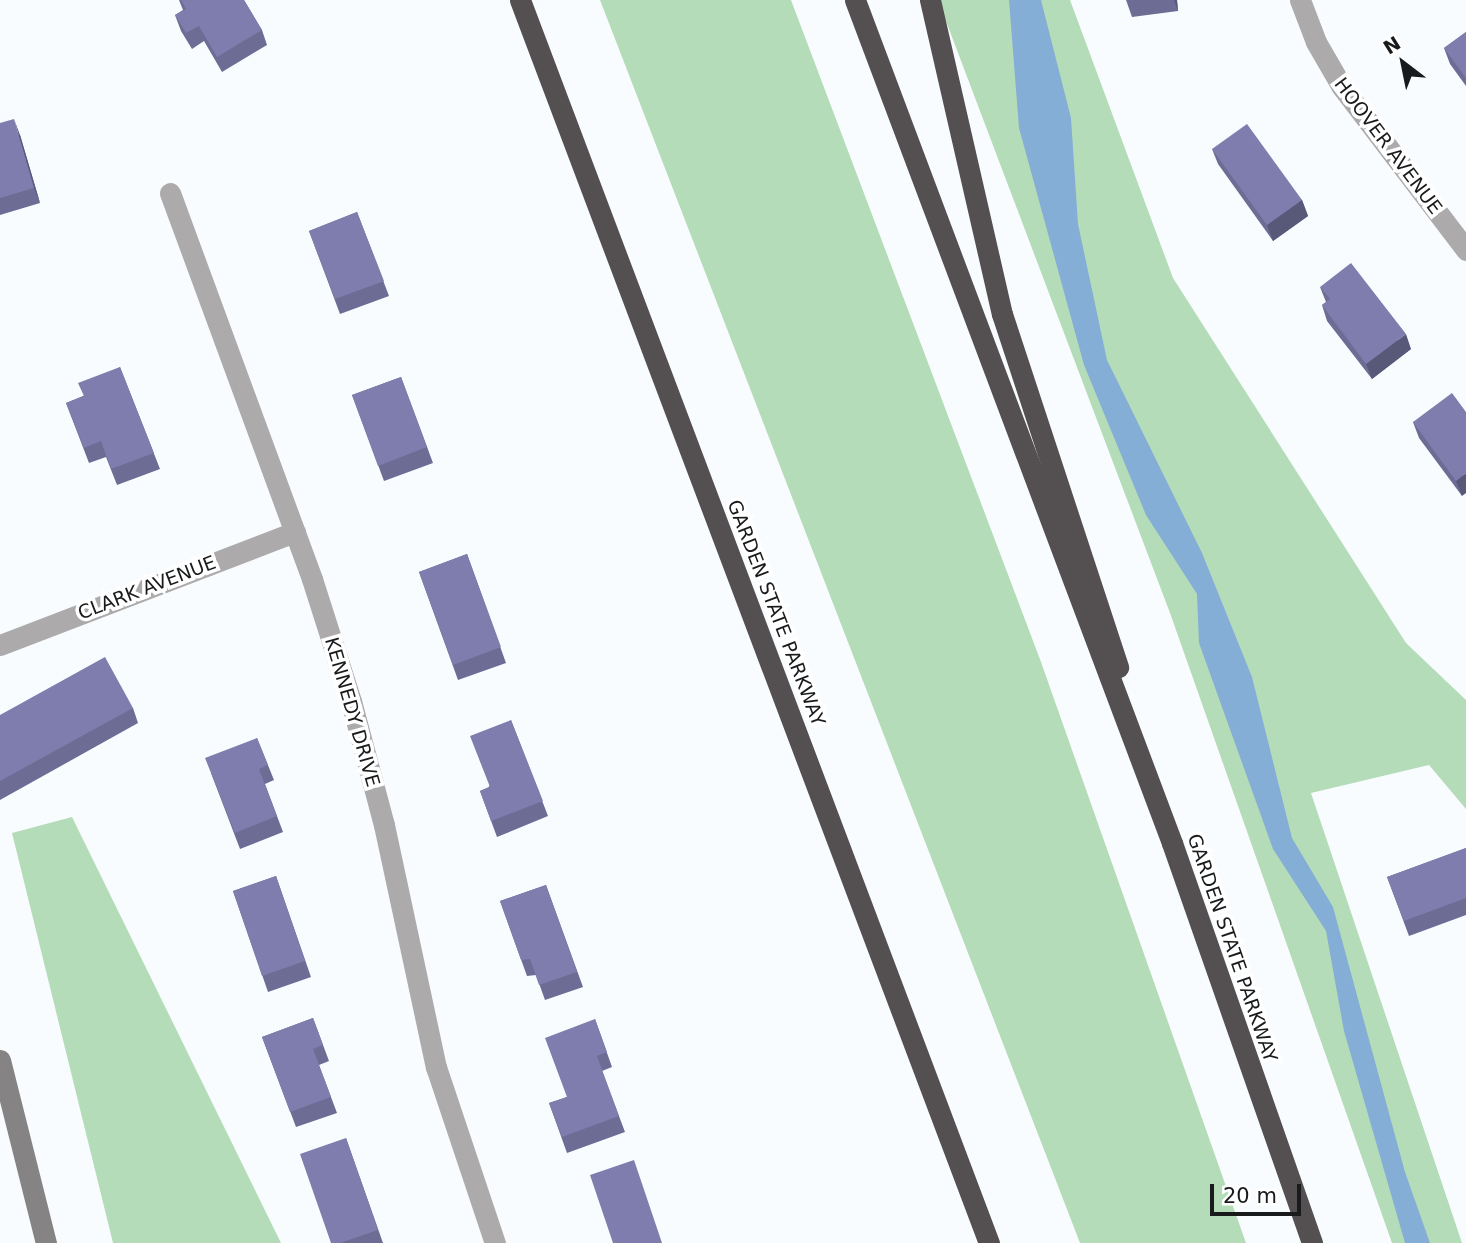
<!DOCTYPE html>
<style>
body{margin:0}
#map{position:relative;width:1466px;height:1243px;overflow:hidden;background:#f9fcff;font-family:"DejaVu Sans",sans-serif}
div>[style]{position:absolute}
.green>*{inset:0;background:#b5dcb9}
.water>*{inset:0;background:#84aed5}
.street>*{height:21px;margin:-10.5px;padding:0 10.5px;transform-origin:10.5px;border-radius:10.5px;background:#acaaab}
.secondary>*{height:21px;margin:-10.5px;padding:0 10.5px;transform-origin:10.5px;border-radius:10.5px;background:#868384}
.highway>*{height:21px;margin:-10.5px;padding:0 10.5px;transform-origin:10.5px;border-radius:10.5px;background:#545052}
.wall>*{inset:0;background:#6c6c95}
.shaded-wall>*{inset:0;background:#585879}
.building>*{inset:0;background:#7e7dad}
span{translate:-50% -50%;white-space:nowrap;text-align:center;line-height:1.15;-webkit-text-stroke:7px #fff;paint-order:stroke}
.street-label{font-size:19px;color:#181a1b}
.north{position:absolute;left:1368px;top:28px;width:70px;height:70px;-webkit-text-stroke:5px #fff;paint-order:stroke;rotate:328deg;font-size:19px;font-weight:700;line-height:28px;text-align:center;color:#181a1b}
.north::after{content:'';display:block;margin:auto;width:24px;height:32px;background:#181a1b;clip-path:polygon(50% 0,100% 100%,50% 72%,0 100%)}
.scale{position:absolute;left:1210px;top:1184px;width:91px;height:32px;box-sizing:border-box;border:4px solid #181a1b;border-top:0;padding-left:9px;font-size:21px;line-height:24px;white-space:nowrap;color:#181a1b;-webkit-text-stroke:5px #fff;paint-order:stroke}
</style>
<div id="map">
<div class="green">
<i style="clip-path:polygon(600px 0,791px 0,1041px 662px,1246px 1243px,1080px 1243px)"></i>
<i style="clip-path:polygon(938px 0,1070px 0,1173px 278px,1406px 643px,1466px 700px,1466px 809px,1429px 765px,1311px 793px,1462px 1243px,1392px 1243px,1170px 613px)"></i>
<i style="clip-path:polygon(72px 817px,281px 1243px,113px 1243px,12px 833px)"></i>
</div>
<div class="water">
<i style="clip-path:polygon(1009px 0,1041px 0,1071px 118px,1078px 224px,1107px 360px,1202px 553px,1252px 677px,1292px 838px,1333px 907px,1405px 1172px,1430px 1243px,1405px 1243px,1344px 1031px,1326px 931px,1273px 849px,1199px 643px,1197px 594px,1146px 515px,1084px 365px,1019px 128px)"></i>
</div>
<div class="street">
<i style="left:1300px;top:0;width:45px;rotate:69.1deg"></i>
<i style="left:1316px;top:42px;width:52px;rotate:60deg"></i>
<i style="left:1342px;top:87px;width:205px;rotate:52.7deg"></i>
<i style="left:170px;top:193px;width:411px;rotate:69.8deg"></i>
<i style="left:312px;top:579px;width:128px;rotate:72.3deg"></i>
<i style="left:351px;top:701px;width:128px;rotate:75.1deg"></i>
<i style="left:384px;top:825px;width:248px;rotate:77.9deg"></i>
<i style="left:436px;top:1067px;width:186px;rotate:71.5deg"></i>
<i style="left:0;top:645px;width:316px;rotate:-21deg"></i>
</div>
<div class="secondary">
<i style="left:0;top:1060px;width:189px;rotate:75.9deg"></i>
</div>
<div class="highway">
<i style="left:520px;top:0;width:1329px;rotate:69.33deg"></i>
<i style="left:855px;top:0;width:901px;rotate:69.39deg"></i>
<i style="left:1172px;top:843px;width:424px;rotate:70.7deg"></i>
<i style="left:930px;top:0;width:322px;rotate:77.1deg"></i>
<i style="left:1002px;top:314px;width:372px;rotate:71.8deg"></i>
</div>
<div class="wall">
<i style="clip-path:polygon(179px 0,244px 0,262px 30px,267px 45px,222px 72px,204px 41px,192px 49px,181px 31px,175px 15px,183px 10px)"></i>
<i style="clip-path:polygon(1126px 0,1177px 0,1178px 11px,1132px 17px)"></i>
<i style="clip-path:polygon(1466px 32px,1466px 86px,1450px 64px,1444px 48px)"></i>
<i style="clip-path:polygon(0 123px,20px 135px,40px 203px,0 215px)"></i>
<i style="clip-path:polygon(1212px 149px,1302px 200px,1308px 216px,1273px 241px,1218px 164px)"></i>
<i style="clip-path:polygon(357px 212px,389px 296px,340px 314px,309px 231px)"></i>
<i style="clip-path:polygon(1320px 287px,1411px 349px,1372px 379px,1327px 321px,1322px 305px,1326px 302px)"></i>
<i style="clip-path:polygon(120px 367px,160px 469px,117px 485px,106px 457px,89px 463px,66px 403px,83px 396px)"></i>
<i style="clip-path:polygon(401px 377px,433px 463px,384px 481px,352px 395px)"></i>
<i style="clip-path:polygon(1466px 412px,1462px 496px,1419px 438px,1413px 422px)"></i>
<i style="clip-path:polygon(467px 554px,506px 663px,458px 680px,419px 572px)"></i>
<i style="clip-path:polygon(133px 708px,138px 723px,0 800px,0 715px)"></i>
<i style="clip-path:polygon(511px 720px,548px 816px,497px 837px,480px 791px,489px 787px)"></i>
<i style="clip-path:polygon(257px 738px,274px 780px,265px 784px,283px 832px,240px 849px,211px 773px)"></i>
<i style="clip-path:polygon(1466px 848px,1466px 915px,1409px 936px,1387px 877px)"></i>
<i style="clip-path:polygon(276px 876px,311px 977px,268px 992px,233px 891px)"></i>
<i style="clip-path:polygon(546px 885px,583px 987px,545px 1000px,536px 975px,527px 976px,500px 901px)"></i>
<i style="clip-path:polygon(313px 1018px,329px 1061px,319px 1065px,337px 1113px,296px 1127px,262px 1037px)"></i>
<i style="clip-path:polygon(595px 1019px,612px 1067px,602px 1071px,625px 1132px,567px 1153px,549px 1103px,567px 1097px)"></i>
<i style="clip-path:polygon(346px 1138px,383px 1243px,331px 1243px)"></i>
</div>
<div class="shaded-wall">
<i style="clip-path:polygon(1174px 0,1177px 0,1178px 11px)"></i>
<i style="clip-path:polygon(14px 119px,20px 135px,40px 203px,34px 188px)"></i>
<i style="clip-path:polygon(1302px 200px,1308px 216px,1273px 241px,1267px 225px)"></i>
<i style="clip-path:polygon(1406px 334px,1411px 349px,1372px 379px,1366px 364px)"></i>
<i style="clip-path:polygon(1466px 473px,1466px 493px,1462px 496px,1456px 481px)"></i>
</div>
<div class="building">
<i style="clip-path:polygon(181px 0,244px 0,262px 30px,217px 57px,199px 26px,186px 33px,175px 15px,186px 9px)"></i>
<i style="clip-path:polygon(1466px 32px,1466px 78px,1444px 48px)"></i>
<i style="clip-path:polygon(14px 119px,34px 188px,0 198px,0 123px)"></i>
<i style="clip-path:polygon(1247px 124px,1302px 200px,1267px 225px,1212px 149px)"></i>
<i style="clip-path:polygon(357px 212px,384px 281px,335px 299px,309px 231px)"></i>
<i style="clip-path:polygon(1351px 263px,1406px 334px,1366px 364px,1322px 305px,1330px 299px,1320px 287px)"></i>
<i style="clip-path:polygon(120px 367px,154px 453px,111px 469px,101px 441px,84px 448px,66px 403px,84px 396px,78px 383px)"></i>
<i style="clip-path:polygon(401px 377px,427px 447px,378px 466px,352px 395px)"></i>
<i style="clip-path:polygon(1452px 393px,1466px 412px,1466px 473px,1456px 481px,1413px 422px)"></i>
<i style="clip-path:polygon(467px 554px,501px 647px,453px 665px,419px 572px)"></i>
<i style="clip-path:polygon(105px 657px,133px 708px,0 781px,0 715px)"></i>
<i style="clip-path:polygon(511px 720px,543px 801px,491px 821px,480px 791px,490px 787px,470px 736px)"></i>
<i style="clip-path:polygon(257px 738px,268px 765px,259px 769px,277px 816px,235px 833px,205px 758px)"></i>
<i style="clip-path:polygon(1466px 848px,1466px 898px,1404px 921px,1387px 877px)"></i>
<i style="clip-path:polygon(276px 876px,305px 961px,262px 976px,233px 891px)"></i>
<i style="clip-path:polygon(546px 885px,577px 972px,539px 985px,530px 959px,521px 960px,500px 901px)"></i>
<i style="clip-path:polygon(313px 1018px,323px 1045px,313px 1049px,331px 1097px,290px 1112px,262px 1037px)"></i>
<i style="clip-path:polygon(595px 1019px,607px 1052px,597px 1056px,619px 1116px,562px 1137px,549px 1103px,567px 1097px,545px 1038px)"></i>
<i style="clip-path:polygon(346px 1138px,378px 1230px,340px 1243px,331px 1243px,300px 1154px)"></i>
<i style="clip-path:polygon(634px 1160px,662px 1243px,613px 1243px,590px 1175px)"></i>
</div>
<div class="street-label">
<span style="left:1388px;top:146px;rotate:53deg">HOOVER AVENUE</span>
<span style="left:147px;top:588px;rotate:-21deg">CLARK AVENUE</span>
<span style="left:776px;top:613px;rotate:69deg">GARDEN STATE PARKWAY</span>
<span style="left:352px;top:712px;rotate:74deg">KENNEDY DRIVE</span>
<span style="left:1232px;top:948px;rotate:71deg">GARDEN STATE PARKWAY</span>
</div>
<div class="north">N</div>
<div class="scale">20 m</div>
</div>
